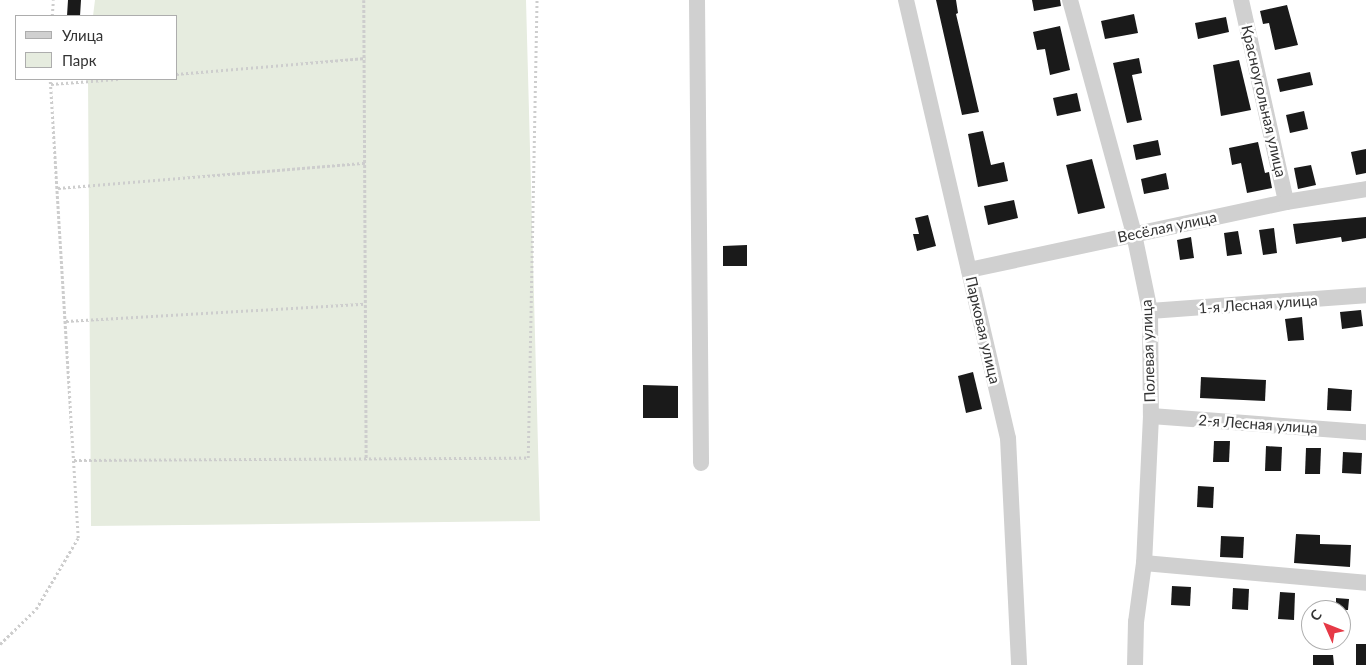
<!DOCTYPE html>
<meta charset="utf-8">
<style>
body{margin:0}
#map{position:relative;width:1366px;height:665px;overflow:hidden;background:#fff;font-family:Lato,sans-serif}
div>[style]{position:absolute}
.green>*{inset:0;background:#e6ecdf}
.building>*{inset:0;background:#1a1a1a}
.path>*{height:2.5px;margin-top:-1.25px;transform-origin:0;background:repeating-linear-gradient(90deg,#cdcdcd 0 2.5px,transparent 0 5px)}
.minor>*{height:16px;margin:-8px;padding:0 8px;transform-origin:8px;border-radius:8px;background:#d0d0d0}
span{translate:-50% -50%;white-space:nowrap;text-align:center;line-height:1.15;-webkit-text-stroke:5px #fff;paint-order:stroke}
.street-label{font-size:15px;color:#333}
.legend{position:absolute;left:15px;top:15px;width:162px;height:65px;box-sizing:border-box;background:#fff;border:1px solid #adadad;margin:0;padding:6px 9px;list-style:none;font-size:15px;color:#333}
.legend li{display:flex;align-items:center;gap:10px;height:25px}
.legend b{width:25px;border:1px solid #adadad}
.north{position:absolute;left:1301px;top:600px;width:50px;height:50px;box-sizing:border-box;background:#fff;border:1px solid #adadad;border-radius:50%;rotate:314deg;font-size:14px;font-weight:700;line-height:20px;text-align:center;color:#333}
.north::after{content:'';display:block;margin:auto;width:18px;height:22px;background:#e63946;clip-path:polygon(50% 0,100% 100%,50% 72%,0 100%)}
</style>
<div id="map">
<div class="green">
<i style="clip-path:polygon(95px 0,526px 0,540px 521px,91px 526px,88px 79px,176px 79px,176px 16px,93px 16px)"></i>
</div>
<div class="building">
<i style="clip-path:polygon(68px 0,81px 0,80px 16px,67px 16px)"></i>
<i style="clip-path:polygon(936px 0,956px 0,958px 13px,956px 14px,979px 112px,962px 115px)"></i>
<i style="clip-path:polygon(1032px 0,1060px 0,1061px 6px,1034px 11px)"></i>
<i style="clip-path:polygon(1287px 5px,1298px 45px,1275px 50px,1269px 23px,1263px 24px,1260px 11px)"></i>
<i style="clip-path:polygon(1134px 14px,1138px 33px,1105px 39px,1101px 21px)"></i>
<i style="clip-path:polygon(1226px 17px,1229px 32px,1198px 39px,1195px 23px)"></i>
<i style="clip-path:polygon(1060px 26px,1070px 70px,1050px 75px,1045px 49px,1037px 50px,1033px 32px)"></i>
<i style="clip-path:polygon(1139px 58px,1142px 73px,1132px 75px,1142px 120px,1127px 123px,1113px 63px)"></i>
<i style="clip-path:polygon(1239px 60px,1251px 110px,1221px 116px,1213px 65px)"></i>
<i style="clip-path:polygon(1310px 72px,1313px 85px,1280px 92px,1277px 79px)"></i>
<i style="clip-path:polygon(1077px 93px,1081px 111px,1057px 116px,1053px 98px)"></i>
<i style="clip-path:polygon(1304px 111px,1308px 129px,1290px 133px,1286px 115px)"></i>
<i style="clip-path:polygon(983px 131px,991px 165px,1004px 162px,1008px 181px,978px 187px,968px 134px)"></i>
<i style="clip-path:polygon(1158px 140px,1161px 155px,1136px 160px,1133px 145px)"></i>
<i style="clip-path:polygon(1258px 142px,1265px 173px,1269px 172px,1272px 188px,1247px 193px,1241px 163px,1232px 165px,1229px 148px)"></i>
<i style="clip-path:polygon(1366px 149px,1366px 173px,1356px 175px,1351px 152px)"></i>
<i style="clip-path:polygon(1092px 159px,1105px 208px,1078px 214px,1066px 165px)"></i>
<i style="clip-path:polygon(1311px 165px,1316px 185px,1298px 189px,1294px 168px)"></i>
<i style="clip-path:polygon(1166px 173px,1169px 189px,1144px 194px,1141px 179px)"></i>
<i style="clip-path:polygon(1014px 200px,1018px 218px,988px 225px,984px 206px)"></i>
<i style="clip-path:polygon(928px 215px,936px 246px,917px 251px,913px 234px,919px 234px,915px 218px)"></i>
<i style="clip-path:polygon(1366px 217px,1366px 238px,1342px 242px,1341px 237px,1296px 244px,1293px 224px)"></i>
<i style="clip-path:polygon(1274px 228px,1277px 253px,1263px 255px,1259px 230px)"></i>
<i style="clip-path:polygon(1238px 231px,1242px 254px,1227px 256px,1224px 233px)"></i>
<i style="clip-path:polygon(1191px 237px,1194px 258px,1180px 260px,1177px 240px)"></i>
<i style="clip-path:polygon(747px 245px,747px 266px,723px 266px,723px 246px)"></i>
<i style="clip-path:polygon(1361px 310px,1363px 326px,1342px 329px,1340px 312px)"></i>
<i style="clip-path:polygon(1302px 317px,1304px 340px,1288px 341px,1285px 319px)"></i>
<i style="clip-path:polygon(973px 372px,982px 409px,966px 413px,958px 376px)"></i>
<i style="clip-path:polygon(1201px 377px,1266px 380px,1265px 401px,1200px 398px)"></i>
<i style="clip-path:polygon(643px 385px,678px 386px,678px 418px,643px 418px)"></i>
<i style="clip-path:polygon(1328px 388px,1352px 390px,1351px 411px,1327px 410px)"></i>
<i style="clip-path:polygon(1214px 441px,1230px 441px,1229px 462px,1213px 462px)"></i>
<i style="clip-path:polygon(1266px 446px,1282px 447px,1281px 471px,1265px 471px)"></i>
<i style="clip-path:polygon(1306px 448px,1321px 448px,1320px 474px,1305px 474px)"></i>
<i style="clip-path:polygon(1343px 452px,1362px 453px,1361px 474px,1342px 473px)"></i>
<i style="clip-path:polygon(1198px 486px,1214px 487px,1213px 508px,1197px 507px)"></i>
<i style="clip-path:polygon(1296px 534px,1320px 535px,1320px 544px,1351px 545px,1350px 567px,1294px 563px)"></i>
<i style="clip-path:polygon(1221px 536px,1244px 537px,1243px 558px,1220px 557px)"></i>
<i style="clip-path:polygon(1172px 586px,1191px 587px,1190px 606px,1171px 605px)"></i>
<i style="clip-path:polygon(1233px 588px,1249px 589px,1248px 610px,1232px 609px)"></i>
<i style="clip-path:polygon(1280px 592px,1295px 593px,1294px 620px,1278px 619px)"></i>
<i style="clip-path:polygon(1336px 598px,1349px 599px,1348px 610px,1336px 610px)"></i>
<i style="clip-path:polygon(1356px 644px,1366px 644px,1366px 665px,1356px 665px)"></i>
<i style="clip-path:polygon(1313px 655px,1333px 655px,1334px 665px,1313px 665px)"></i>
</div>
<div class="path">
<i style="left:364px;top:0;width:458px;rotate:89.7deg"></i>
<i style="left:52px;top:16px;width:16px;rotate:-86deg"></i>
<i style="left:176px;top:74px;width:190px;rotate:-4.8deg"></i>
<i style="left:51px;top:84px;width:67px;rotate:-4.3deg"></i>
<i style="left:58px;top:188px;width:308px;rotate:-4.7deg"></i>
<i style="left:66px;top:321px;width:299px;rotate:-3.3deg"></i>
<i style="left:74px;top:460px;width:454px;rotate:-0.3deg"></i>
<i style="left:528px;top:458px;width:458px;rotate:-88.9deg"></i>
<i style="left:0;top:644px;width:50px;rotate:-44.2deg"></i>
<i style="left:36px;top:609px;width:82px;rotate:-59.4deg"></i>
<i style="left:78px;top:538px;width:460px;rotate:-93.5deg"></i>
</div>
<div class="minor">
<i style="left:697px;top:0;width:463px;rotate:89.5deg"></i>
<i style="left:906px;top:0;width:450px;rotate:76.9deg"></i>
<i style="left:1008px;top:438px;width:227px;rotate:87.2deg"></i>
<i style="left:1070px;top:0;width:243px;rotate:74.7deg"></i>
<i style="left:1134px;top:234px;width:79px;rotate:78.3deg"></i>
<i style="left:1150px;top:311px;width:105px;rotate:89.5deg"></i>
<i style="left:1151px;top:416px;width:147px;rotate:92.7deg"></i>
<i style="left:1144px;top:563px;width:60px;rotate:97.7deg"></i>
<i style="left:1136px;top:622px;width:43px;rotate:91.3deg"></i>
<i style="left:1241px;top:0;width:207px;rotate:77.4deg"></i>
<i style="left:969px;top:270px;width:324px;rotate:-12.1deg"></i>
<i style="left:1286px;top:202px;width:81px;rotate:-9.2deg"></i>
<i style="left:1150px;top:311px;width:217px;rotate:-4.2deg"></i>
<i style="left:1151px;top:416px;width:216px;rotate:4.3deg"></i>
<i style="left:1144px;top:563px;width:223px;rotate:5.1deg"></i>
</div>
<div class="street-label">
<span style="left:1264px;top:101px;rotate:77deg">Красноугольная улица</span>
<span style="left:1167px;top:227px;rotate:-12deg">Весёлая улица</span>
<span style="left:1258px;top:304px;rotate:-4deg">1-я Лесная улица</span>
<span style="left:983px;top:330px;rotate:77deg">Парковая улица</span>
<span style="left:1148px;top:351px;rotate:-92deg">Полевая улица</span>
<span style="left:1258px;top:424px;rotate:4deg">2-я Лесная улица</span>
</div>
<ul class="legend">
<li><b style="height:6px;background:#d0d0d0"></b>Улица</li>
<li><b style="height:14px;background:#e6ecdf"></b>Парк</li>
</ul>
<div class="north">С</div>
</div>
